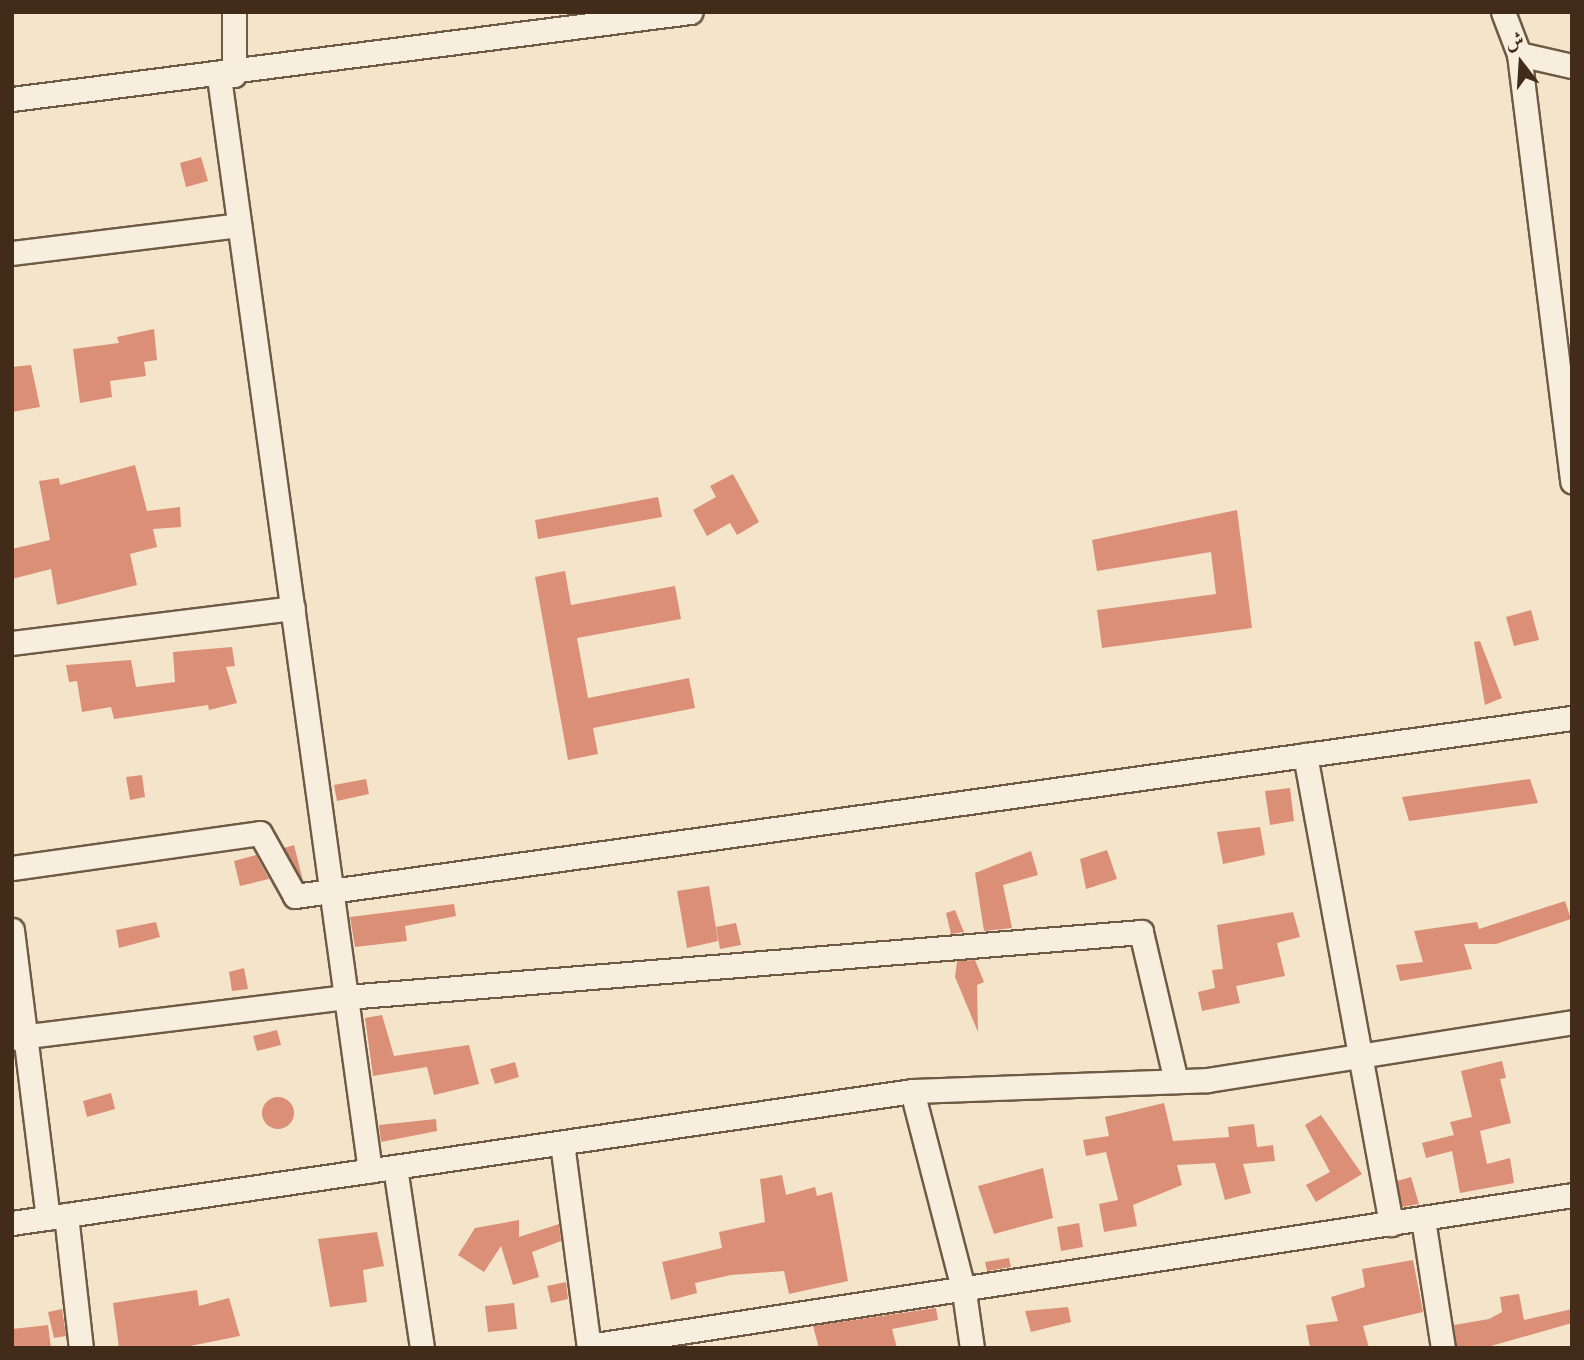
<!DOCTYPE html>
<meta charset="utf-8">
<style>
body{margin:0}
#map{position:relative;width:1584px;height:1360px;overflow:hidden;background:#f4e5ca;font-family:"Old Standard TT",Amiri,serif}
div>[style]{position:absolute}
.building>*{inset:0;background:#db8f77}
.round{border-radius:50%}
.roads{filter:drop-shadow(2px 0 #6f5a45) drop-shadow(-2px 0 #6f5a45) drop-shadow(0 2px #6f5a45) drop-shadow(0 -2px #6f5a45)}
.minor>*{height:23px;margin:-11.5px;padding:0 11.5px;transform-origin:11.5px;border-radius:11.5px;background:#f8eedd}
span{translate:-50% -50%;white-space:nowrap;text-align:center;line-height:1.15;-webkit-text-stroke:5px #f8eedd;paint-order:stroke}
.frame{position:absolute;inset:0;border:14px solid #432b19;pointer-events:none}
.north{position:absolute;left:1486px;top:28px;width:70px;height:70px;-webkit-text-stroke:5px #f8eedd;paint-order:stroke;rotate:343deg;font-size:19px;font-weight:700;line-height:28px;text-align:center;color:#432b19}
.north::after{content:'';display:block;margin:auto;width:24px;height:32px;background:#432b19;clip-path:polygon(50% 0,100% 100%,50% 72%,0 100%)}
</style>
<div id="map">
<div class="building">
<i style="clip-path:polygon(201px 157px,208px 181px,186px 187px,180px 163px)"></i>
<i style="clip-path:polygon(154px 329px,157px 360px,144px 362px,146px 376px,110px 381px,112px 397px,80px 403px,73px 349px,119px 343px,117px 337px)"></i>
<i style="clip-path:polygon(31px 365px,40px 407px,12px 412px,12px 367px)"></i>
<i style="clip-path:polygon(135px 465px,147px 511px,180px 507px,181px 527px,153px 529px,157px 547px,130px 554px,137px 585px,57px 605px,51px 569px,12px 579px,12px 549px,50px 540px,39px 481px,59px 478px,60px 485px)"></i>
<i style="clip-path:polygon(733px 474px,759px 522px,737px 535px,730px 523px,707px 536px,693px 510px,716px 497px,710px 486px)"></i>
<i style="clip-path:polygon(658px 497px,662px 517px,538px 539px,535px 520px)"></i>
<i style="clip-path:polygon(1237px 510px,1252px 628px,1102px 648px,1097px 610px,1216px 594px,1211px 552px,1097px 571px,1092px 540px)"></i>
<i style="clip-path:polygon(565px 571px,571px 605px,675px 586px,681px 619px,577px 638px,588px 698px,689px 678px,695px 708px,593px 728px,598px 754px,568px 760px,535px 577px)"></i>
<i style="clip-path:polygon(1531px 610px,1539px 640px,1514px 646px,1506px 617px)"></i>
<i style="clip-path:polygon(1480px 641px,1502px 698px,1485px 705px,1474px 642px)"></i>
<i style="clip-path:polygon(232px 647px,235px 666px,226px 667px,237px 703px,209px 710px,208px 705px,114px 719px,111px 707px,82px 712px,77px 681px,69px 682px,66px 665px,131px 660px,136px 687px,175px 682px,173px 652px)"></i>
<i style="clip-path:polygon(142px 775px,145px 797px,130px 800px,126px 777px)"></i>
<i style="clip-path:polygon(366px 779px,369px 794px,337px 801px,334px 785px)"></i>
<i style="clip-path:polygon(1530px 779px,1538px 803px,1409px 821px,1402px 797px)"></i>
<i style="clip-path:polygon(1290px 788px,1294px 821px,1270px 825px,1265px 791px)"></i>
<i style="clip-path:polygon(1260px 827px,1265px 855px,1223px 864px,1217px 832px)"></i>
<i style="clip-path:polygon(294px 845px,303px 881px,284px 848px)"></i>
<i style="clip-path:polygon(1107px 850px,1117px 879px,1086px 889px,1080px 859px)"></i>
<i style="clip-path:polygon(1031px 851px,1038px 875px,1003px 885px,1012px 928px,984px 931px,975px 873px)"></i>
<i style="clip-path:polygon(256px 855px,269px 879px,240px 886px,234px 861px)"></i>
<i style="clip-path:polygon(709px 886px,718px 941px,687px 948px,677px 891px)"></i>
<i style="clip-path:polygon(1565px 901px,1571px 919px,1496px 944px,1464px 944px,1472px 969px,1400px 981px,1396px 965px,1423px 962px,1414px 931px,1477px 922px,1479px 929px)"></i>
<i style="clip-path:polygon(454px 904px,456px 916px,405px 926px,407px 941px,355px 947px,350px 917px)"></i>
<i style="clip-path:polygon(955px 910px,964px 932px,951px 934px,946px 913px)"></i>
<i style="clip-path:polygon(1293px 912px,1300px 937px,1277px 943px,1285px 976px,1236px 986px,1240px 1003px,1202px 1011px,1198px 992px,1215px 988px,1212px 970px,1223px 969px,1217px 925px)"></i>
<i style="clip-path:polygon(156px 922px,160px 937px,119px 948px,116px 930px)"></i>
<i style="clip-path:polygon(736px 923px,741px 945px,720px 949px,716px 927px)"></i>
<i style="clip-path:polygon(975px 960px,984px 982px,977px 985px,978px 1032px,955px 977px,957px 961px)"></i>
<i style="clip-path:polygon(244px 968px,248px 989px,232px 991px,229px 972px)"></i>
<i style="clip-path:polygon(382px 1015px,394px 1056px,469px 1045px,479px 1084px,434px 1095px,427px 1067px,373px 1076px,365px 1018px)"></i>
<i style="clip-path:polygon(277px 1030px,281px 1045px,257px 1051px,253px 1036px)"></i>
<i style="clip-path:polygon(1502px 1061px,1506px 1078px,1500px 1079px,1511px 1123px,1480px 1131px,1487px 1164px,1510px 1158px,1514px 1183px,1460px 1193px,1452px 1151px,1426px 1158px,1422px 1143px,1454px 1135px,1450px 1122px,1472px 1117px,1461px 1071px)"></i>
<i style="clip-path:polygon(515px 1062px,519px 1077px,495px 1084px,490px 1069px)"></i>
<i style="clip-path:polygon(111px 1093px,115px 1109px,87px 1117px,83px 1101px)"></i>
<i class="round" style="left:262px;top:1097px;width:32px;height:32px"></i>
<i style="clip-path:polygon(1164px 1103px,1173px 1141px,1229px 1137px,1228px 1127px,1254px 1124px,1257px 1147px,1273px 1145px,1275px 1161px,1243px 1164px,1251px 1193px,1225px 1200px,1215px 1163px,1177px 1165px,1182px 1185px,1133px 1205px,1137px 1226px,1104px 1232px,1099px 1204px,1118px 1200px,1106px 1152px,1086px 1156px,1083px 1140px,1109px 1136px,1105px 1117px)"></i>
<i style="clip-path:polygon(1321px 1115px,1362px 1174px,1316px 1202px,1306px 1185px,1330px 1172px,1305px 1125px)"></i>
<i style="clip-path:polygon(436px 1119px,437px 1131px,381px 1142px,379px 1125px)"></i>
<i style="clip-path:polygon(1043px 1168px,1053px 1218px,994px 1234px,978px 1186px)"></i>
<i style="clip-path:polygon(782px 1175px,786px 1195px,815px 1187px,817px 1196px,832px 1192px,848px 1281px,789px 1294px,784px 1271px,731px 1275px,695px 1283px,697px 1293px,671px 1300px,662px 1262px,722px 1248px,719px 1232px,765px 1222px,760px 1179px)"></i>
<i style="clip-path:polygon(1411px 1177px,1419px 1204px,1402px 1207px,1397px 1181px)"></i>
<i style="clip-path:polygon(519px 1220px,519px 1237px,559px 1224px,561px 1241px,532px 1252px,539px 1277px,513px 1285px,501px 1246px,484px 1272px,458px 1255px,475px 1228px)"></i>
<i style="clip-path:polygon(1079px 1223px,1083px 1247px,1061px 1251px,1057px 1227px)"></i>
<i style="clip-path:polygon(377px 1232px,384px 1266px,363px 1270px,367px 1302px,330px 1307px,318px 1239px)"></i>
<i style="clip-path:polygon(1009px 1258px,1011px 1267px,987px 1271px,985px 1262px)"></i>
<i style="clip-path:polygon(1413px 1260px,1423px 1312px,1363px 1326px,1369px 1348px,1310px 1348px,1306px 1325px,1338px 1321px,1331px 1297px,1365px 1287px,1362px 1269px)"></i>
<i style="clip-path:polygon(566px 1282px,568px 1299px,551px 1303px,547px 1286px)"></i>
<i style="clip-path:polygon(197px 1290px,199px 1306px,229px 1298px,240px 1336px,180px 1348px,119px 1348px,113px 1303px)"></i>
<i style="clip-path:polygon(1519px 1294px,1524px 1320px,1572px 1309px,1572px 1323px,1484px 1348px,1457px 1348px,1454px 1325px,1489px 1319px,1502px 1312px,1500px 1297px)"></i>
<i style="clip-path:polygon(514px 1303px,517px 1329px,488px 1332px,485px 1306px)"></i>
<i style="clip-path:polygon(1068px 1307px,1071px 1322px,1031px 1332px,1025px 1311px)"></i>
<i style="clip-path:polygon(936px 1308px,938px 1320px,892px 1329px,897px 1348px,819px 1348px,813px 1326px)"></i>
<i style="clip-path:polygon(62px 1309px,66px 1336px,54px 1338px,48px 1312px)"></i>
<i style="clip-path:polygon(48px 1325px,51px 1348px,12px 1348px,12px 1329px)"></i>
</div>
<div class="roads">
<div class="minor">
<i style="left:1503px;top:12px;width:45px;rotate:69.1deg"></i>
<i style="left:1519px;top:54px;width:431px;rotate:82.9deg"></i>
<i style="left:1519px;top:54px;width:54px;rotate:12.8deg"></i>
<i style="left:234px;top:75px;width:63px;rotate:-90deg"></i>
<i style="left:219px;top:77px;width:1104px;rotate:82.14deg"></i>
<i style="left:12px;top:99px;width:684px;rotate:-7.31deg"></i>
<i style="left:12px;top:253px;width:229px;rotate:-7deg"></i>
<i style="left:12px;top:643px;width:283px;rotate:-7.1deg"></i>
<i style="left:1305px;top:755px;width:477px;rotate:79.6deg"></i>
<i style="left:12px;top:868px;width:250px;rotate:-8deg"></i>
<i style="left:260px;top:833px;width:72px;rotate:60.9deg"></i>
<i style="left:295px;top:896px;width:1289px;rotate:-7.94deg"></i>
<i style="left:12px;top:930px;width:290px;rotate:82.9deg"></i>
<i style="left:12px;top:1038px;width:337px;rotate:-7deg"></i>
<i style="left:347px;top:997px;width:797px;rotate:-4.68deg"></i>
<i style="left:1141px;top:932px;width:153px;rotate:76.8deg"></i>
<i style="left:912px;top:1091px;width:208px;rotate:75.5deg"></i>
<i style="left:964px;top:1292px;width:57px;rotate:81.9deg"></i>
<i style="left:562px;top:1143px;width:207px;rotate:82.5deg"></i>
<i style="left:395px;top:1167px;width:183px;rotate:81.5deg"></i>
<i style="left:66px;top:1215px;width:134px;rotate:83.6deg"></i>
<i style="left:1423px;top:1219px;width:131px;rotate:81.2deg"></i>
<i style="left:12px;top:1223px;width:910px;rotate:-8.34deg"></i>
<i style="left:912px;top:1091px;width:295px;rotate:-2.1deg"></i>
<i style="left:1207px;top:1080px;width:370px;rotate:-9deg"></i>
<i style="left:589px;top:1346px;width:995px;rotate:-8.73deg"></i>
</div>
</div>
<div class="frame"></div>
<div class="north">ش</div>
</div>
